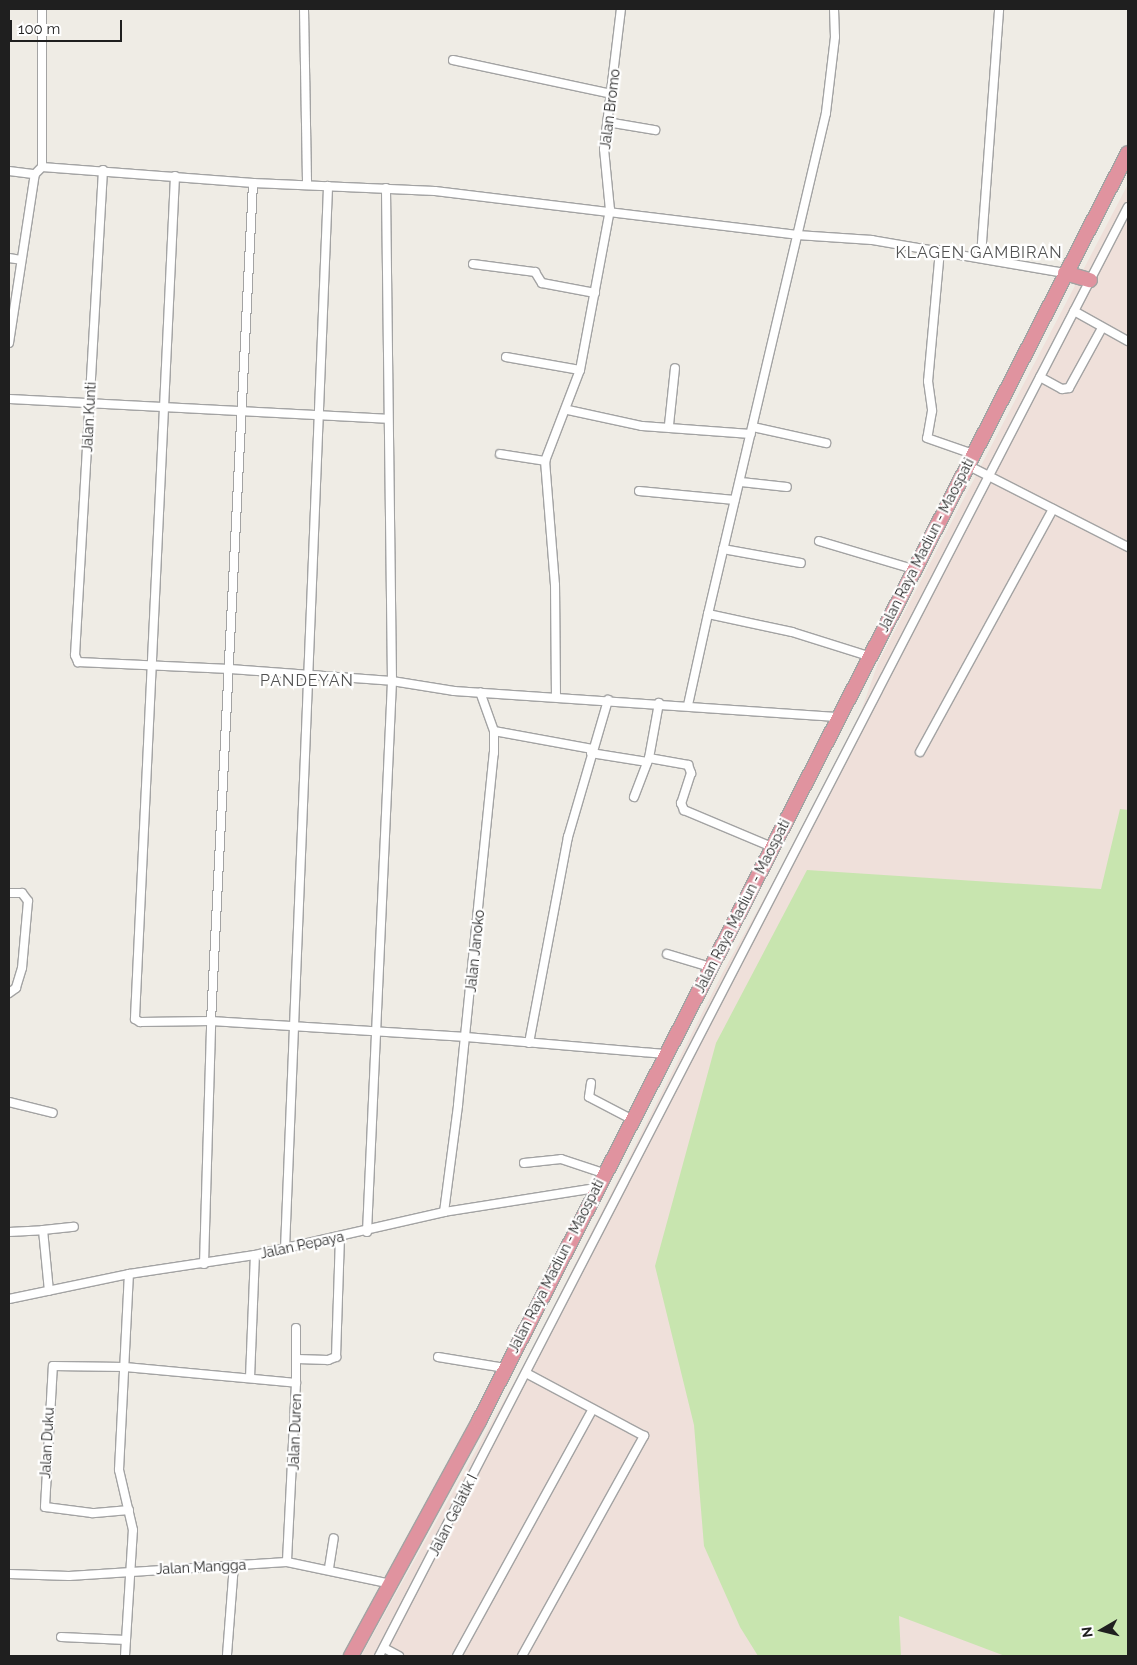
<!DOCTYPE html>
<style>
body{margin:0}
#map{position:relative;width:1137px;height:1665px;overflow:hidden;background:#efece5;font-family:Raleway,sans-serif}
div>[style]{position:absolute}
.military>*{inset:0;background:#efe0da}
.grass>*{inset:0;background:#c8e5af}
.roads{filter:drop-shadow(1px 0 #a3a3a3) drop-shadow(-1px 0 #a3a3a3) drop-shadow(0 1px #a3a3a3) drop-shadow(0 -1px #a3a3a3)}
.street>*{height:8px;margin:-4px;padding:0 4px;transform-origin:4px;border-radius:4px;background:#fff}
.highway>*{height:14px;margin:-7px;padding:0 7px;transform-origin:7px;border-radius:7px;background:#e0939f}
span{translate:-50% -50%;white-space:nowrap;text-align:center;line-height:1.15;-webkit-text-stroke:4.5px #fff;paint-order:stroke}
.street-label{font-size:14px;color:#1f1f1f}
.quarter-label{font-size:16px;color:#525252;letter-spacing:1px}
.frame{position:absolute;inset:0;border:10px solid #1f1f1f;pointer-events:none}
.north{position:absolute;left:1077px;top:1605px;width:50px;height:50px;-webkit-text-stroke:4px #fff;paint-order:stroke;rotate:262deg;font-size:14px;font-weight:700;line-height:20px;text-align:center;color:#1f1f1f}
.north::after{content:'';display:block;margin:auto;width:18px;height:22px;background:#1f1f1f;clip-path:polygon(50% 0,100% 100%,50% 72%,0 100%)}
.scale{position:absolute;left:10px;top:20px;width:112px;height:22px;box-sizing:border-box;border:2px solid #1f1f1f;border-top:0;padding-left:6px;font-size:15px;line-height:18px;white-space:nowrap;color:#1f1f1f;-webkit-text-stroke:4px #fff;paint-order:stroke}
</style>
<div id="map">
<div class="military">
<i style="clip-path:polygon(1128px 184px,1128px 1656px,361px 1656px,525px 1363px,723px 972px,848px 748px,878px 663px)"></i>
</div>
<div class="grass">
<i style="clip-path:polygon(1120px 809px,1128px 810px,1128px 1656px,1005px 1656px,899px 1616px,901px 1656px,758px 1656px,740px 1627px,704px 1546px,694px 1425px,655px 1266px,716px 1043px,807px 870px,1101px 889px)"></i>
</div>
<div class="roads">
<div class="street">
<i style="left:304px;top:9px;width:176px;rotate:89deg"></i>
<i style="left:834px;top:9px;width:28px;rotate:88deg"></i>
<i style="left:835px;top:37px;width:77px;rotate:96.8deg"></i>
<i style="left:826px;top:113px;width:515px;rotate:103.25deg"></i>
<i style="left:708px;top:614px;width:86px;rotate:12.1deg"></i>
<i style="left:792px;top:632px;width:80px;rotate:17.5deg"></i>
<i style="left:453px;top:60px;width:163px;rotate:12.1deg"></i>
<i style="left:607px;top:122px;width:49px;rotate:9.5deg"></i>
<i style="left:42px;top:167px;width:158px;rotate:-90deg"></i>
<i style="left:103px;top:170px;width:486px;rotate:93.3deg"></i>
<i style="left:75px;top:655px;width:8px;rotate:67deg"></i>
<i style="left:78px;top:662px;width:152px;rotate:2.6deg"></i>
<i style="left:230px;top:669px;width:162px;rotate:4.2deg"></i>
<i style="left:392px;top:681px;width:63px;rotate:9.2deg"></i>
<i style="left:454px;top:691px;width:387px;rotate:3.9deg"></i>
<i style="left:9px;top:171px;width:26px;rotate:7deg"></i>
<i style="left:175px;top:176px;width:844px;rotate:92.72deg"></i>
<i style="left:135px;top:1019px;width:6px;rotate:31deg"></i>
<i style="left:140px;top:1022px;width:71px;rotate:-0.8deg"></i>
<i style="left:211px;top:1021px;width:256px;rotate:3.6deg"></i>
<i style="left:466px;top:1037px;width:200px;rotate:4.9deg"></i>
<i style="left:940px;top:250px;width:132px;rotate:95.2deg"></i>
<i style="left:928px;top:381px;width:30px;rotate:82deg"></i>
<i style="left:932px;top:411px;width:27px;rotate:100deg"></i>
<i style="left:927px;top:438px;width:49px;rotate:19.2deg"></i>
<i style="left:981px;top:256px;width:248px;rotate:-85.8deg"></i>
<i style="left:9px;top:258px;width:12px;rotate:9deg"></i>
<i style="left:473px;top:264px;width:63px;rotate:7.4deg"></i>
<i style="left:535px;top:272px;width:13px;rotate:58deg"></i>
<i style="left:542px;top:283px;width:54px;rotate:10.7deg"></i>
<i style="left:1074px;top:311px;width:62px;rotate:29.1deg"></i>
<i style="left:9px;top:343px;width:171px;rotate:-81.3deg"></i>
<i style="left:35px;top:174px;width:10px;rotate:-45deg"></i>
<i style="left:42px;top:167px;width:212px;rotate:4.3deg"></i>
<i style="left:253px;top:183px;width:182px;rotate:2.5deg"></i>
<i style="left:435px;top:191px;width:365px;rotate:6.9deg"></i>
<i style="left:797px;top:235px;width:75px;rotate:3.8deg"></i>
<i style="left:872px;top:240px;width:196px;rotate:9.7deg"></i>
<i style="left:506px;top:357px;width:75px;rotate:10deg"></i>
<i style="left:1040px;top:377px;width:25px;rotate:29deg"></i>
<i style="left:1062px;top:389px;width:7px;rotate:-8deg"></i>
<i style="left:1069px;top:388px;width:68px;rotate:-61.2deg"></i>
<i style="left:9px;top:399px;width:379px;rotate:3deg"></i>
<i style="left:568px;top:410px;width:76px;rotate:12.2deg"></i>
<i style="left:642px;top:426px;width:109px;rotate:4.2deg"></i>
<i style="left:669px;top:425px;width:57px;rotate:-84deg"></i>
<i style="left:753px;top:427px;width:75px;rotate:12.4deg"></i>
<i style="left:500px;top:454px;width:46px;rotate:8.8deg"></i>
<i style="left:967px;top:465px;width:181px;rotate:27deg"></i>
<i style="left:741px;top:482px;width:46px;rotate:6.2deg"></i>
<i style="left:639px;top:491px;width:96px;rotate:5.4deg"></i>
<i style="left:819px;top:541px;width:98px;rotate:16.6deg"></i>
<i style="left:723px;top:549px;width:79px;rotate:10.2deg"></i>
<i style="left:556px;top:697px;width:112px;rotate:-90.5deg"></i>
<i style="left:555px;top:585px;width:124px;rotate:-94.6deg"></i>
<i style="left:545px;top:461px;width:97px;rotate:-69deg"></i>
<i style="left:580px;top:370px;width:163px;rotate:-79.4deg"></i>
<i style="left:610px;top:210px;width:61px;rotate:-95.6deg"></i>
<i style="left:604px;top:149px;width:141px;rotate:-83.1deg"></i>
<i style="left:688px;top:705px;width:93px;rotate:-77.6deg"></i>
<i style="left:494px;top:731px;width:100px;rotate:10.4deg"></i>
<i style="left:920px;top:752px;width:277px;rotate:-61.3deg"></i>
<i style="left:591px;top:753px;width:57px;rotate:9.1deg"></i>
<i style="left:649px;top:758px;width:56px;rotate:-79.7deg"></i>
<i style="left:634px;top:797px;width:42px;rotate:-69deg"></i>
<i style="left:649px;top:758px;width:40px;rotate:10deg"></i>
<i style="left:688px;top:765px;width:9px;rotate:69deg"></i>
<i style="left:691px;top:773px;width:32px;rotate:108deg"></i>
<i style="left:681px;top:803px;width:8px;rotate:67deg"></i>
<i style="left:684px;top:810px;width:95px;rotate:22.8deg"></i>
<i style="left:9px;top:893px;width:13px"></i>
<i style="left:22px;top:893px;width:10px;rotate:53deg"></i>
<i style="left:28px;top:901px;width:67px;rotate:95.1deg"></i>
<i style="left:22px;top:968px;width:21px;rotate:107deg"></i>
<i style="left:16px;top:988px;width:9px;rotate:144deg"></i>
<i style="left:667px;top:954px;width:45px;rotate:16.8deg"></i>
<i style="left:529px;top:1043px;width:210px;rotate:-79.3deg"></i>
<i style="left:568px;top:837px;width:143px;rotate:-73.7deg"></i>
<i style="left:591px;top:1083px;width:14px;rotate:98deg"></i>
<i style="left:589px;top:1097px;width:47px;rotate:27.6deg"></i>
<i style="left:9px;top:1102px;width:45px;rotate:14deg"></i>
<i style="left:524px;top:1163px;width:37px;rotate:-6deg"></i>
<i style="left:561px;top:1159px;width:44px;rotate:18.4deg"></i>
<i style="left:444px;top:1212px;width:108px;rotate:-82.5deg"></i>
<i style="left:458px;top:1105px;width:354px;rotate:-84.2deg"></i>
<i style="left:494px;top:753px;width:22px;rotate:-90deg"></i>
<i style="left:494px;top:731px;width:41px;rotate:-109.7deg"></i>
<i style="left:43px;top:1230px;width:31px;rotate:-6deg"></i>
<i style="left:9px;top:1232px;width:34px;rotate:-3deg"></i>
<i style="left:43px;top:1230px;width:61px;rotate:84.4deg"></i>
<i style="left:367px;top:1232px;width:552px;rotate:-87.4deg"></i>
<i style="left:392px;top:681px;width:493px;rotate:-90.7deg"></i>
<i style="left:285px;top:1249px;width:1064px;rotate:-87.68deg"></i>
<i style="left:204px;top:1264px;width:243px;rotate:-88.3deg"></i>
<i style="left:211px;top:1021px;width:839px;rotate:-87.13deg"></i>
<i style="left:9px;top:1299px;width:123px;rotate:-11.8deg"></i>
<i style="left:129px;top:1274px;width:127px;rotate:-8.6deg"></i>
<i style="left:255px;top:1255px;width:194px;rotate:-12.8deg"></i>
<i style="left:444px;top:1212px;width:153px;rotate:-9deg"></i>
<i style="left:296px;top:1328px;width:55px;rotate:90deg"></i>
<i style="left:438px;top:1357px;width:68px;rotate:9.3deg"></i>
<i style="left:297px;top:1359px;width:31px;rotate:2deg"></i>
<i style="left:328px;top:1360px;width:9px;rotate:-21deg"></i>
<i style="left:336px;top:1357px;width:120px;rotate:-88.1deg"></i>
<i style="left:250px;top:1378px;width:123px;rotate:-87.7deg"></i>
<i style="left:129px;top:1510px;width:37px;rotate:175deg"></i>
<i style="left:92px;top:1513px;width:47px;rotate:-172.7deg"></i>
<i style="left:45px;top:1507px;width:141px;rotate:-86.8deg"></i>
<i style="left:53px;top:1366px;width:72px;rotate:0.8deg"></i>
<i style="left:125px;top:1367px;width:172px;rotate:5.3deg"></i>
<i style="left:296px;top:1383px;width:179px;rotate:92.9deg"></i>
<i style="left:329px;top:1568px;width:30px;rotate:-81deg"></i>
<i style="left:9px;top:1574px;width:60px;rotate:1.9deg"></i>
<i style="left:69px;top:1576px;width:218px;rotate:-3.7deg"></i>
<i style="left:287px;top:1562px;width:106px;rotate:11.9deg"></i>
<i style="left:61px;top:1637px;width:65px;rotate:2.6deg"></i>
<i style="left:384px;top:1648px;width:17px;rotate:28deg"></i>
<i style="left:227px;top:1655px;width:90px;rotate:-85.6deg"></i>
<i style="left:125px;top:1656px;width:126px;rotate:-86.4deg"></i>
<i style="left:133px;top:1530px;width:62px;rotate:-103.1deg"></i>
<i style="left:119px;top:1470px;width:196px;rotate:-87.1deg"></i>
<i style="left:379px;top:1656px;width:1631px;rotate:-62.67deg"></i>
<i style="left:457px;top:1656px;width:282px;rotate:-61.2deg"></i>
<i style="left:522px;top:1656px;width:252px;rotate:-61deg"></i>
<i style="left:644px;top:1436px;width:134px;rotate:-151.9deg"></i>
</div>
<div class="highway">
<i style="left:1065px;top:273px;width:26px;rotate:16deg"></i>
<i style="left:351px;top:1656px;width:268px;rotate:-61.4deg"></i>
<i style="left:479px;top:1421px;width:1424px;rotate:-62.9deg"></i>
</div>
</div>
<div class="street-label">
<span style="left:610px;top:109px;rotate:-83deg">Jalan Bromo</span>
<span style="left:89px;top:417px;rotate:-87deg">Jalan Kunti</span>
<span style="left:926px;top:545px;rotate:-63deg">Jalan Raya Madiun - Maospati</span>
<span style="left:742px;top:906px;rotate:-63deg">Jalan Raya Madiun - Maospati</span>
<span style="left:475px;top:951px;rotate:-84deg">Jalan Janoko</span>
<span style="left:302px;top:1245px;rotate:-12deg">Jalan Pepaya</span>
<span style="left:556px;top:1266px;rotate:-63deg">Jalan Raya Madiun - Maospati</span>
<span style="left:295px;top:1432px;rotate:-88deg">Jalan Duren</span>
<span style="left:47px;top:1443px;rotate:-87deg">Jalan Duku</span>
<span style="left:453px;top:1515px;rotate:-63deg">Jalan Gelatik I</span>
<span style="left:201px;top:1567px;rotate:-3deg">Jalan Mangga</span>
</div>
<div class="quarter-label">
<span style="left:979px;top:253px">KLAGEN GAMBIRAN</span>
<span style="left:307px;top:681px">PANDEYAN</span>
</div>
<div class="frame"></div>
<div class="north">N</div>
<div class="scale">100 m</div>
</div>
